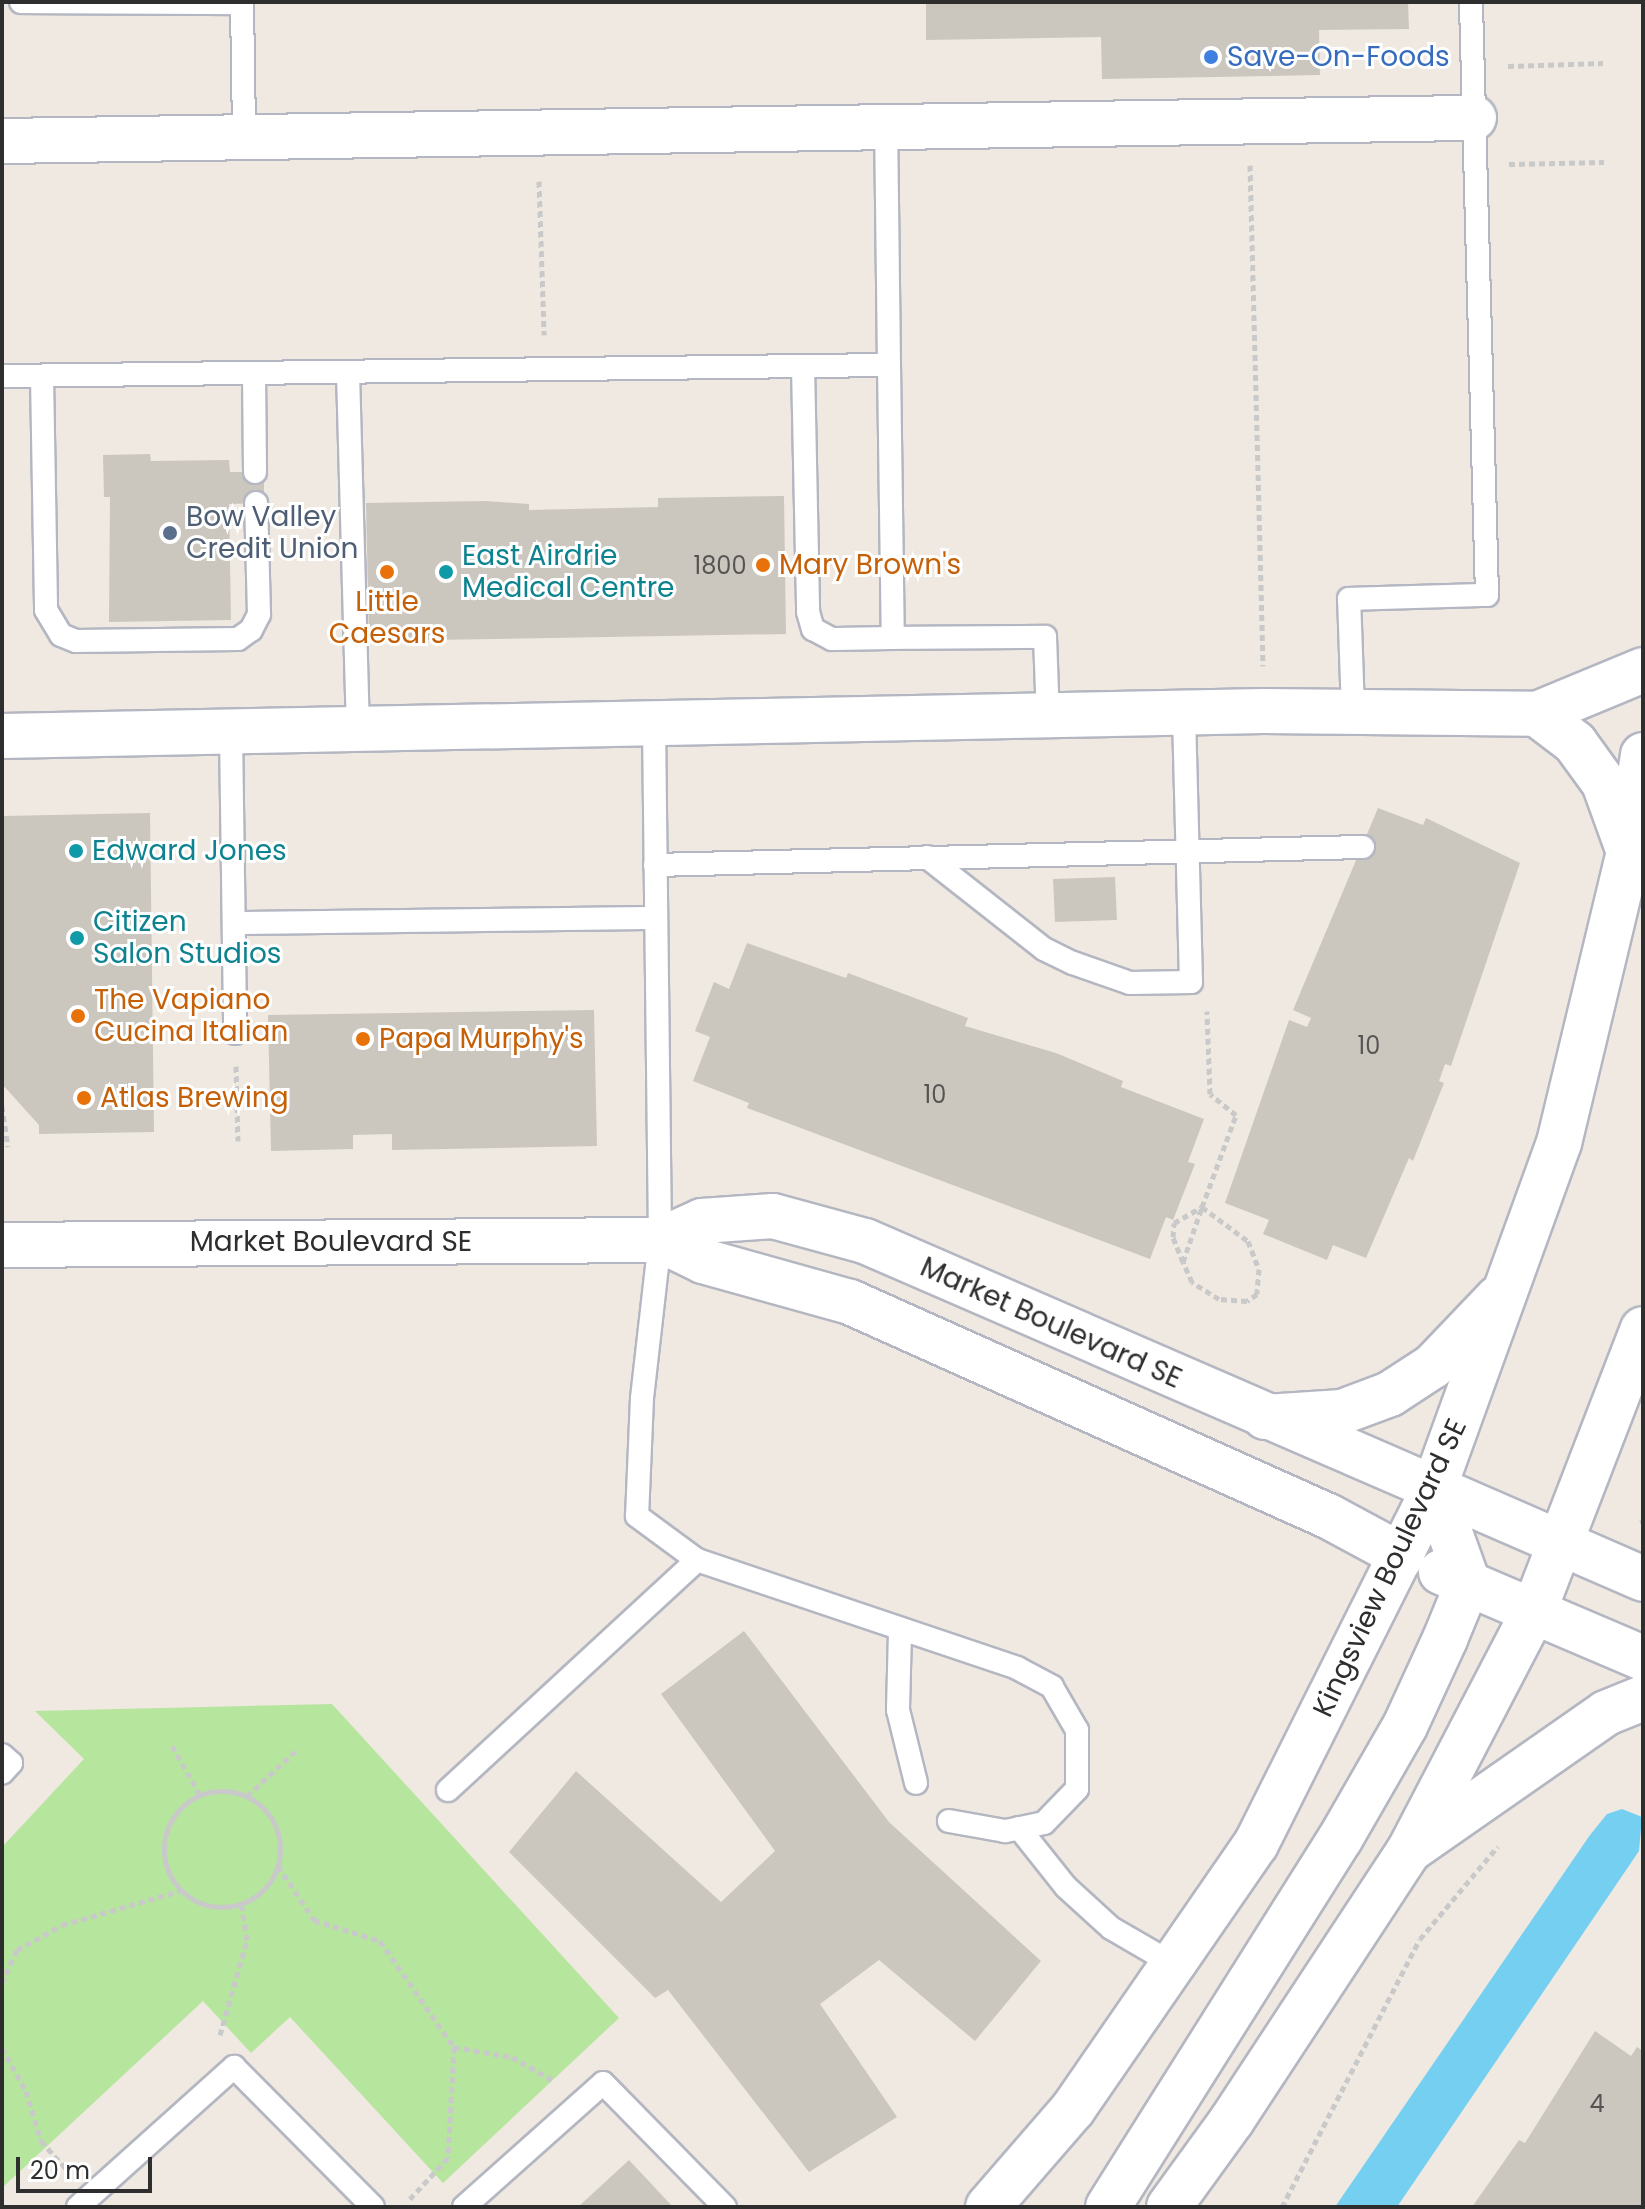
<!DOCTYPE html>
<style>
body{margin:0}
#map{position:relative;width:1645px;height:2209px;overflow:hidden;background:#efe9e1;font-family:Poppins,sans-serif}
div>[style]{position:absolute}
.green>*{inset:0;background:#b6e59e}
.water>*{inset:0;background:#75cff0}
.building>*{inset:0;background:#cbc7bf}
.path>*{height:5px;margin-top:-2.5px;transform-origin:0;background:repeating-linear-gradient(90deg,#c9c9c9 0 6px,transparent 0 10px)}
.path>.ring{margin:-2.5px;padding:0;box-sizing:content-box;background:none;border:5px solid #c9c9c9;border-radius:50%}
.roads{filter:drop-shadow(2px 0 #b4b7c1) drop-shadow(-2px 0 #b4b7c1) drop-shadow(0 2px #b4b7c1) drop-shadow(0 -2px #b4b7c1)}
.lane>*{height:22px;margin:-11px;padding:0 11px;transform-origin:11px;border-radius:11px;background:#fff}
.street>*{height:44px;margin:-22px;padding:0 22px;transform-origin:22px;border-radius:22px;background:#fff}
.secondary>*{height:44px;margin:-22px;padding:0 22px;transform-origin:22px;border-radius:22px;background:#fff}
.dots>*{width:22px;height:22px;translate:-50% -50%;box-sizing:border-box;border:4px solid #fff;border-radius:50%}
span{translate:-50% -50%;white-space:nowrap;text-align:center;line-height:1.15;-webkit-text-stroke:6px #fff;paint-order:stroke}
.number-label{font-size:24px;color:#555452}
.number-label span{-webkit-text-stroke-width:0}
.shop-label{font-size:28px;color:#366cbe}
.left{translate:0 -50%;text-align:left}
.service-label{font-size:28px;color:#4e5e75}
.culture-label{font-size:28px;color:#0d838f}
.food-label{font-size:28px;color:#c56008}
.street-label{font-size:28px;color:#2e2e2e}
.frame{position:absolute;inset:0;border:4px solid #2e2e2e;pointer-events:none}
.scale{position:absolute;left:16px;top:2157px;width:136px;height:36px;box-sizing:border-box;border:4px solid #2e2e2e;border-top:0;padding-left:10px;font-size:24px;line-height:28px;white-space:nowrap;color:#2e2e2e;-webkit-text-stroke:6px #fff;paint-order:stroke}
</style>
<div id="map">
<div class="green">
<i style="clip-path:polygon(332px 1704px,619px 2018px,443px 2183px,290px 2017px,251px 2053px,203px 2001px,2px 2188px,2px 1847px,84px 1759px,35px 1711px)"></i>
</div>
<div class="water">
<i style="clip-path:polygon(1622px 1809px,1642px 1817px,1639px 1851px,1397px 2207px,1335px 2207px,1590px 1835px,1607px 1814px)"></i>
</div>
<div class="building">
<i style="clip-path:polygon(926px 2px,1408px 2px,1409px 29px,1319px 30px,1320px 75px,1102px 79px,1101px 37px,926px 40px)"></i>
<i style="clip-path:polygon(150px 454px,151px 461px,229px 460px,230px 472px,264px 472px,264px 503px,229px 504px,231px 620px,109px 622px,110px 497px,104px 497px,103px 455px)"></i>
<i style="clip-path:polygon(784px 496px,786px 634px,369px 641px,366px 503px,485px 501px,529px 504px,529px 510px,658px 507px,658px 498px)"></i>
<i style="clip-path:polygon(1378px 808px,1423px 825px,1426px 818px,1520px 863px,1451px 1066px,1445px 1064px,1439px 1081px,1444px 1083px,1413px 1161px,1409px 1158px,1366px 1258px,1333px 1245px,1327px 1260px,1263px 1234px,1269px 1220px,1225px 1203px,1289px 1020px,1307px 1027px,1311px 1018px,1293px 1010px)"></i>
<i style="clip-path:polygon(150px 813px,154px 1132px,39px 1134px,39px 1125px,2px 1084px,2px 816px)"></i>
<i style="clip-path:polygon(1115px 877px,1117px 920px,1055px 922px,1053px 879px)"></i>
<i style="clip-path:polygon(747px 943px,846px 978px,848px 973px,968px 1018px,965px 1026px,1056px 1053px,1123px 1081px,1121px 1087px,1204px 1119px,1188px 1162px,1195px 1164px,1173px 1220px,1166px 1217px,1150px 1259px,747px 1108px,749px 1103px,693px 1081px,710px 1037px,695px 1031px,714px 982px,729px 989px)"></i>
<i style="clip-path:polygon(594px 1010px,597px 1146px,392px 1150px,392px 1134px,353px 1135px,353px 1149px,271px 1151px,268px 1015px)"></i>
<i style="clip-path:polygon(744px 1631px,889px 1822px,1041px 1961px,975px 2041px,879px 1960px,820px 2004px,897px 2117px,809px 2172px,668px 1990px,655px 1998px,509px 1852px,576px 1771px,721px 1902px,775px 1851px,661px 1694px)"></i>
<i style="clip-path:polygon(1595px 2031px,1631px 2056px,1637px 2047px,1643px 2051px,1643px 2207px,1472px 2207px,1519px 2140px,1525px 2143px)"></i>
<i style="clip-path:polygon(629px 2160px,673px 2207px,578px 2207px)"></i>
</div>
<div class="path">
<i style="left:1508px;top:66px;width:95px;rotate:-1.8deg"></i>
<i style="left:1509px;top:164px;width:95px;rotate:-1.2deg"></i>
<i style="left:1250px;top:165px;width:501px;rotate:88.51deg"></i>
<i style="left:539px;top:181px;width:154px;rotate:88.1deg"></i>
<i style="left:236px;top:1066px;width:75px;rotate:88.5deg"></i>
<i style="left:2px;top:1106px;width:41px;rotate:81.7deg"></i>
<i style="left:1183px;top:1262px;width:27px;rotate:-112deg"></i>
<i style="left:1173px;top:1237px;width:14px;rotate:-86deg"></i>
<i style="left:1174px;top:1223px;width:32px;rotate:-30deg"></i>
<i style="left:1202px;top:1207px;width:57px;rotate:36.5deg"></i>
<i style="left:1248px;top:1241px;width:30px;rotate:69deg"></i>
<i style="left:1259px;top:1269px;width:25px;rotate:95deg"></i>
<i style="left:1257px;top:1294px;width:12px;rotate:145deg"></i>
<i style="left:1247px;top:1301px;width:28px;rotate:-176deg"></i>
<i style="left:1219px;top:1299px;width:32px;rotate:-148deg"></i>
<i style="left:1192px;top:1282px;width:22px;rotate:-114deg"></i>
<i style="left:1183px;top:1262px;width:58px;rotate:-70.9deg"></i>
<i style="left:1202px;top:1207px;width:98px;rotate:-69.7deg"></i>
<i style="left:1236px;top:1115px;width:33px;rotate:-141deg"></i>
<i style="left:1210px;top:1094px;width:83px;rotate:-92.1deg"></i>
<i style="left:1640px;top:1522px;width:3px;rotate:-18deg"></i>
<i style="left:172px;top:1746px;width:56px;rotate:60.3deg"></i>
<i class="ring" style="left:164px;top:1791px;width:111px;height:111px"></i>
<i style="left:247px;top:1796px;width:69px;rotate:-42.7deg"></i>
<i style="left:278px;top:1866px;width:65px;rotate:56.3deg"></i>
<i style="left:314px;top:1920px;width:69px;rotate:17.7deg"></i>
<i style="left:380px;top:1941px;width:129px;rotate:55.1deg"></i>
<i style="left:454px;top:2047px;width:111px;rotate:93.1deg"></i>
<i style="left:448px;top:2158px;width:60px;rotate:133deg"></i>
<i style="left:2px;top:1983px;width:36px;rotate:-66deg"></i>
<i style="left:17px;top:1950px;width:51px;rotate:-29.1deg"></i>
<i style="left:62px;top:1925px;width:123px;rotate:-16.1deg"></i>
<i style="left:220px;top:2035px;width:99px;rotate:-74.1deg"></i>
<i style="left:247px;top:1940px;width:36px;rotate:-99deg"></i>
<i style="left:454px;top:2047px;width:59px;rotate:9.8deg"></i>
<i style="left:512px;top:2057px;width:48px;rotate:29.7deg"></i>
<i style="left:2px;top:2048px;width:49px;rotate:60.8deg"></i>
<i style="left:26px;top:2091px;width:52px;rotate:73.3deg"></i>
<i style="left:41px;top:2141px;width:42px;rotate:47.9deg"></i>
<i style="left:1282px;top:2207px;width:301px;rotate:-62.8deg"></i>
<i style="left:1420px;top:1939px;width:121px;rotate:-50deg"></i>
</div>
<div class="roads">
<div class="lane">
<i style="left:21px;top:2px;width:221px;rotate:0.3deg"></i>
<i style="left:242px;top:3px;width:134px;rotate:89.1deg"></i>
<i style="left:889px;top:365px;width:273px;rotate:89.2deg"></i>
<i style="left:893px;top:638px;width:152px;rotate:-0.4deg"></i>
<i style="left:1045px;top:637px;width:80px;rotate:87.9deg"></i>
<i style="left:803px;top:366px;width:246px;rotate:88.8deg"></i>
<i style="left:808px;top:612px;width:18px;rotate:74deg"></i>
<i style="left:813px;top:629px;width:21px;rotate:28deg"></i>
<i style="left:832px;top:639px;width:61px;rotate:-0.9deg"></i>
<i style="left:348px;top:373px;width:356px;rotate:88.4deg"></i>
<i style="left:254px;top:374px;width:98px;rotate:89.4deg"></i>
<i style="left:2px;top:376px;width:887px;rotate:-0.71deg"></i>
<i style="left:889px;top:365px;width:238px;rotate:-90.7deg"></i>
<i style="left:42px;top:376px;width:234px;rotate:89deg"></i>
<i style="left:46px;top:610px;width:29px;rotate:59deg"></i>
<i style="left:61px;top:635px;width:16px;rotate:22deg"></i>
<i style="left:76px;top:641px;width:162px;rotate:-0.7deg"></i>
<i style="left:238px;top:639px;width:16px;rotate:-35deg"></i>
<i style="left:251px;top:630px;width:18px;rotate:-63deg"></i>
<i style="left:259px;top:614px;width:111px;rotate:-91.5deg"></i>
<i style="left:1353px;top:711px;width:112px;rotate:-92deg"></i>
<i style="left:1349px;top:599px;width:138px;rotate:-1.7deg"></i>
<i style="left:1487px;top:595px;width:593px;rotate:-91.55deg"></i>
<i style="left:654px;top:724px;width:516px;rotate:89.33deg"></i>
<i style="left:660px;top:1240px;width:159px;rotate:96.5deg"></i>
<i style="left:642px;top:1398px;width:118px;rotate:92.4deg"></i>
<i style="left:637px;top:1516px;width:74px;rotate:36.3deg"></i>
<i style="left:697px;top:1560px;width:338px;rotate:18.6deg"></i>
<i style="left:1017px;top:1668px;width:40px;rotate:28deg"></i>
<i style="left:1052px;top:1687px;width:50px;rotate:59.8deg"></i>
<i style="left:1077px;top:1730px;width:59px;rotate:90deg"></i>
<i style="left:1077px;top:1789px;width:47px;rotate:134.1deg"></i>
<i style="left:1044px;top:1823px;width:40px;rotate:168deg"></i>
<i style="left:1005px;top:1831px;width:57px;rotate:-169.9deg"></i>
<i style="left:231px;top:732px;width:301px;rotate:89.2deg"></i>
<i style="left:927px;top:857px;width:149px;rotate:38.2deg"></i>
<i style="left:1044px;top:949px;width:32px;rotate:26deg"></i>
<i style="left:1073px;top:963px;width:60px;rotate:19.3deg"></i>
<i style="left:1130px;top:983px;width:61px;rotate:-0.9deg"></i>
<i style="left:1191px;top:982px;width:269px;rotate:-91.5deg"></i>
<i style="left:655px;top:865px;width:708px;rotate:-1.46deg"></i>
<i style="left:234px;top:923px;width:422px;rotate:-0.7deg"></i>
<i style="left:900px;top:1632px;width:78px;rotate:91.5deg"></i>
<i style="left:898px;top:1710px;width:75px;rotate:76.1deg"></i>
<i style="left:2px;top:1755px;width:12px;rotate:42deg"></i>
<i style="left:11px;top:1763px;width:13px;rotate:132deg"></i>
<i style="left:448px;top:1790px;width:339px;rotate:-42.7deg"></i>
<i style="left:1019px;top:1828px;width:75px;rotate:51.5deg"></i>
<i style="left:1066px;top:1887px;width:61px;rotate:42.3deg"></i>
<i style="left:1111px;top:1928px;width:72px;rotate:30.1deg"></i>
<i style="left:78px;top:2207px;width:210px;rotate:-41.9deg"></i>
<i style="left:234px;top:2067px;width:197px;rotate:45.2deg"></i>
<i style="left:464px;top:2207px;width:186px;rotate:-41.7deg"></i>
<i style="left:603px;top:2083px;width:174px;rotate:45.5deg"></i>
</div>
<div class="street">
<i style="left:2px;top:141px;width:1472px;rotate:-0.9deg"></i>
<i style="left:1537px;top:714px;width:48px;rotate:37.3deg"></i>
<i style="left:1575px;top:743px;width:49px;rotate:54.1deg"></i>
<i style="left:1604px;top:783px;width:73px;rotate:70.1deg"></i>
<i style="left:2px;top:736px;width:1262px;rotate:-1.13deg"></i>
<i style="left:1264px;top:711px;width:273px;rotate:0.6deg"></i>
<i style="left:1537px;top:714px;width:115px;rotate:-22.5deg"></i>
<i style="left:660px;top:1240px;width:48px;rotate:26deg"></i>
<i style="left:703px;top:1261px;width:153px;rotate:15.6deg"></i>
<i style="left:850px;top:1302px;width:526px;rotate:24.13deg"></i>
<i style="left:1330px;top:1517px;width:82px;rotate:28.4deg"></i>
<i style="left:2px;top:1245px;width:658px;rotate:-0.44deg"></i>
<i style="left:660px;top:1240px;width:46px;rotate:-24.3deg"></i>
<i style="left:702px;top:1221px;width:71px;rotate:-4deg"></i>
<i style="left:773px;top:1216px;width:95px;rotate:15.2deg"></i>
<i style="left:865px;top:1241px;width:620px;rotate:23.47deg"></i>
</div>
<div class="secondary">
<i style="left:1265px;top:1417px;width:77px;rotate:-3.7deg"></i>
<i style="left:1342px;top:1412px;width:51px;rotate:-20.6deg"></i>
<i style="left:1390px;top:1394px;width:51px;rotate:-33.1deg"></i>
<i style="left:1433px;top:1366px;width:95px;rotate:-46.3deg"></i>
<i style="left:1434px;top:1488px;width:228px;rotate:23.5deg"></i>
<i style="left:1441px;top:1572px;width:220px;rotate:23.1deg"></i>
<i style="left:1414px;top:1847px;width:234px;rotate:-34.9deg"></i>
<i style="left:1606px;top:1713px;width:40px;rotate:-22deg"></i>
<i style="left:988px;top:2207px;width:130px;rotate:-49.1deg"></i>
<i style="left:1073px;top:2109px;width:322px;rotate:-55.4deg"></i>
<i style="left:1256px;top:1844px;width:398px;rotate:-63.4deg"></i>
<i style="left:1434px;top:1488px;width:367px;rotate:-70.1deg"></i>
<i style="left:1559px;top:1143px;width:299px;rotate:-76.5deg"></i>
<i style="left:1629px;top:852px;width:98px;rotate:-81.8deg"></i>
<i style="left:1108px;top:2207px;width:435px;rotate:-57.8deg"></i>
<i style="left:1340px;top:1839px;width:130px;rotate:-60.1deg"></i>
<i style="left:1405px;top:1726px;width:96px;rotate:-65.3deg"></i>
<i style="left:1445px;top:1639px;width:61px;rotate:-67.7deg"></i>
<i style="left:1468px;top:1583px;width:101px;rotate:-109.7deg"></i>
<i style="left:1169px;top:2207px;width:107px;rotate:-54.1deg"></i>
<i style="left:1232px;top:2120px;width:322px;rotate:-56.7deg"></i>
<i style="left:1409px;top:1851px;width:271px;rotate:-62.5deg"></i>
<i style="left:1534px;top:1611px;width:302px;rotate:-68.9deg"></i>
</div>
</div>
<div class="dots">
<i style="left:1211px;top:57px;background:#3f7fe0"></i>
<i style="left:170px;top:533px;background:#5c6f8a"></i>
<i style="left:763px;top:565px;background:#e8710a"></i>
<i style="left:387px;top:572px;background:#e8710a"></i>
<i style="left:446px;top:572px;background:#0f9aa8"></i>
<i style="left:76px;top:851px;background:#0f9aa8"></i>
<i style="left:77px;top:938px;background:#0f9aa8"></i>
<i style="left:78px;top:1016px;background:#e8710a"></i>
<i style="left:363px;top:1039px;background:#e8710a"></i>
<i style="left:84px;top:1098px;background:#e8710a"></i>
</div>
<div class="number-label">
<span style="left:720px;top:566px">1800</span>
<span style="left:1369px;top:1046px">10</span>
<span style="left:935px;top:1095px">10</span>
<span style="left:1597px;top:2104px">4</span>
</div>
<div class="shop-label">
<span class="left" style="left:1227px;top:57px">Save-On-Foods</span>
</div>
<div class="service-label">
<span class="left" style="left:186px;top:533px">Bow Valley<br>Credit Union</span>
</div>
<div class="culture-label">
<span class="left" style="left:462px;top:572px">East Airdrie<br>Medical Centre</span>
<span class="left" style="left:92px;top:851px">Edward Jones</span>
<span class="left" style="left:93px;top:938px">Citizen<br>Salon Studios</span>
</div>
<div class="food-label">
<span class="left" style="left:779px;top:565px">Mary Brown's</span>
<span style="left:387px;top:618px">Little<br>Caesars</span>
<span class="left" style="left:94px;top:1016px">The Vapiano<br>Cucina Italian</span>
<span class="left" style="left:379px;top:1039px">Papa Murphy's</span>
<span class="left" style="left:100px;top:1098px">Atlas Brewing</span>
</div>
<div class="street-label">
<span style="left:331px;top:1242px">Market Boulevard SE</span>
<span style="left:1051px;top:1323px;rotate:24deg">Market Boulevard SE</span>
<span style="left:1390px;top:1568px;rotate:-65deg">Kingsview Boulevard SE</span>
</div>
<div class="frame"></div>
<div class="scale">20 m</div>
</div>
